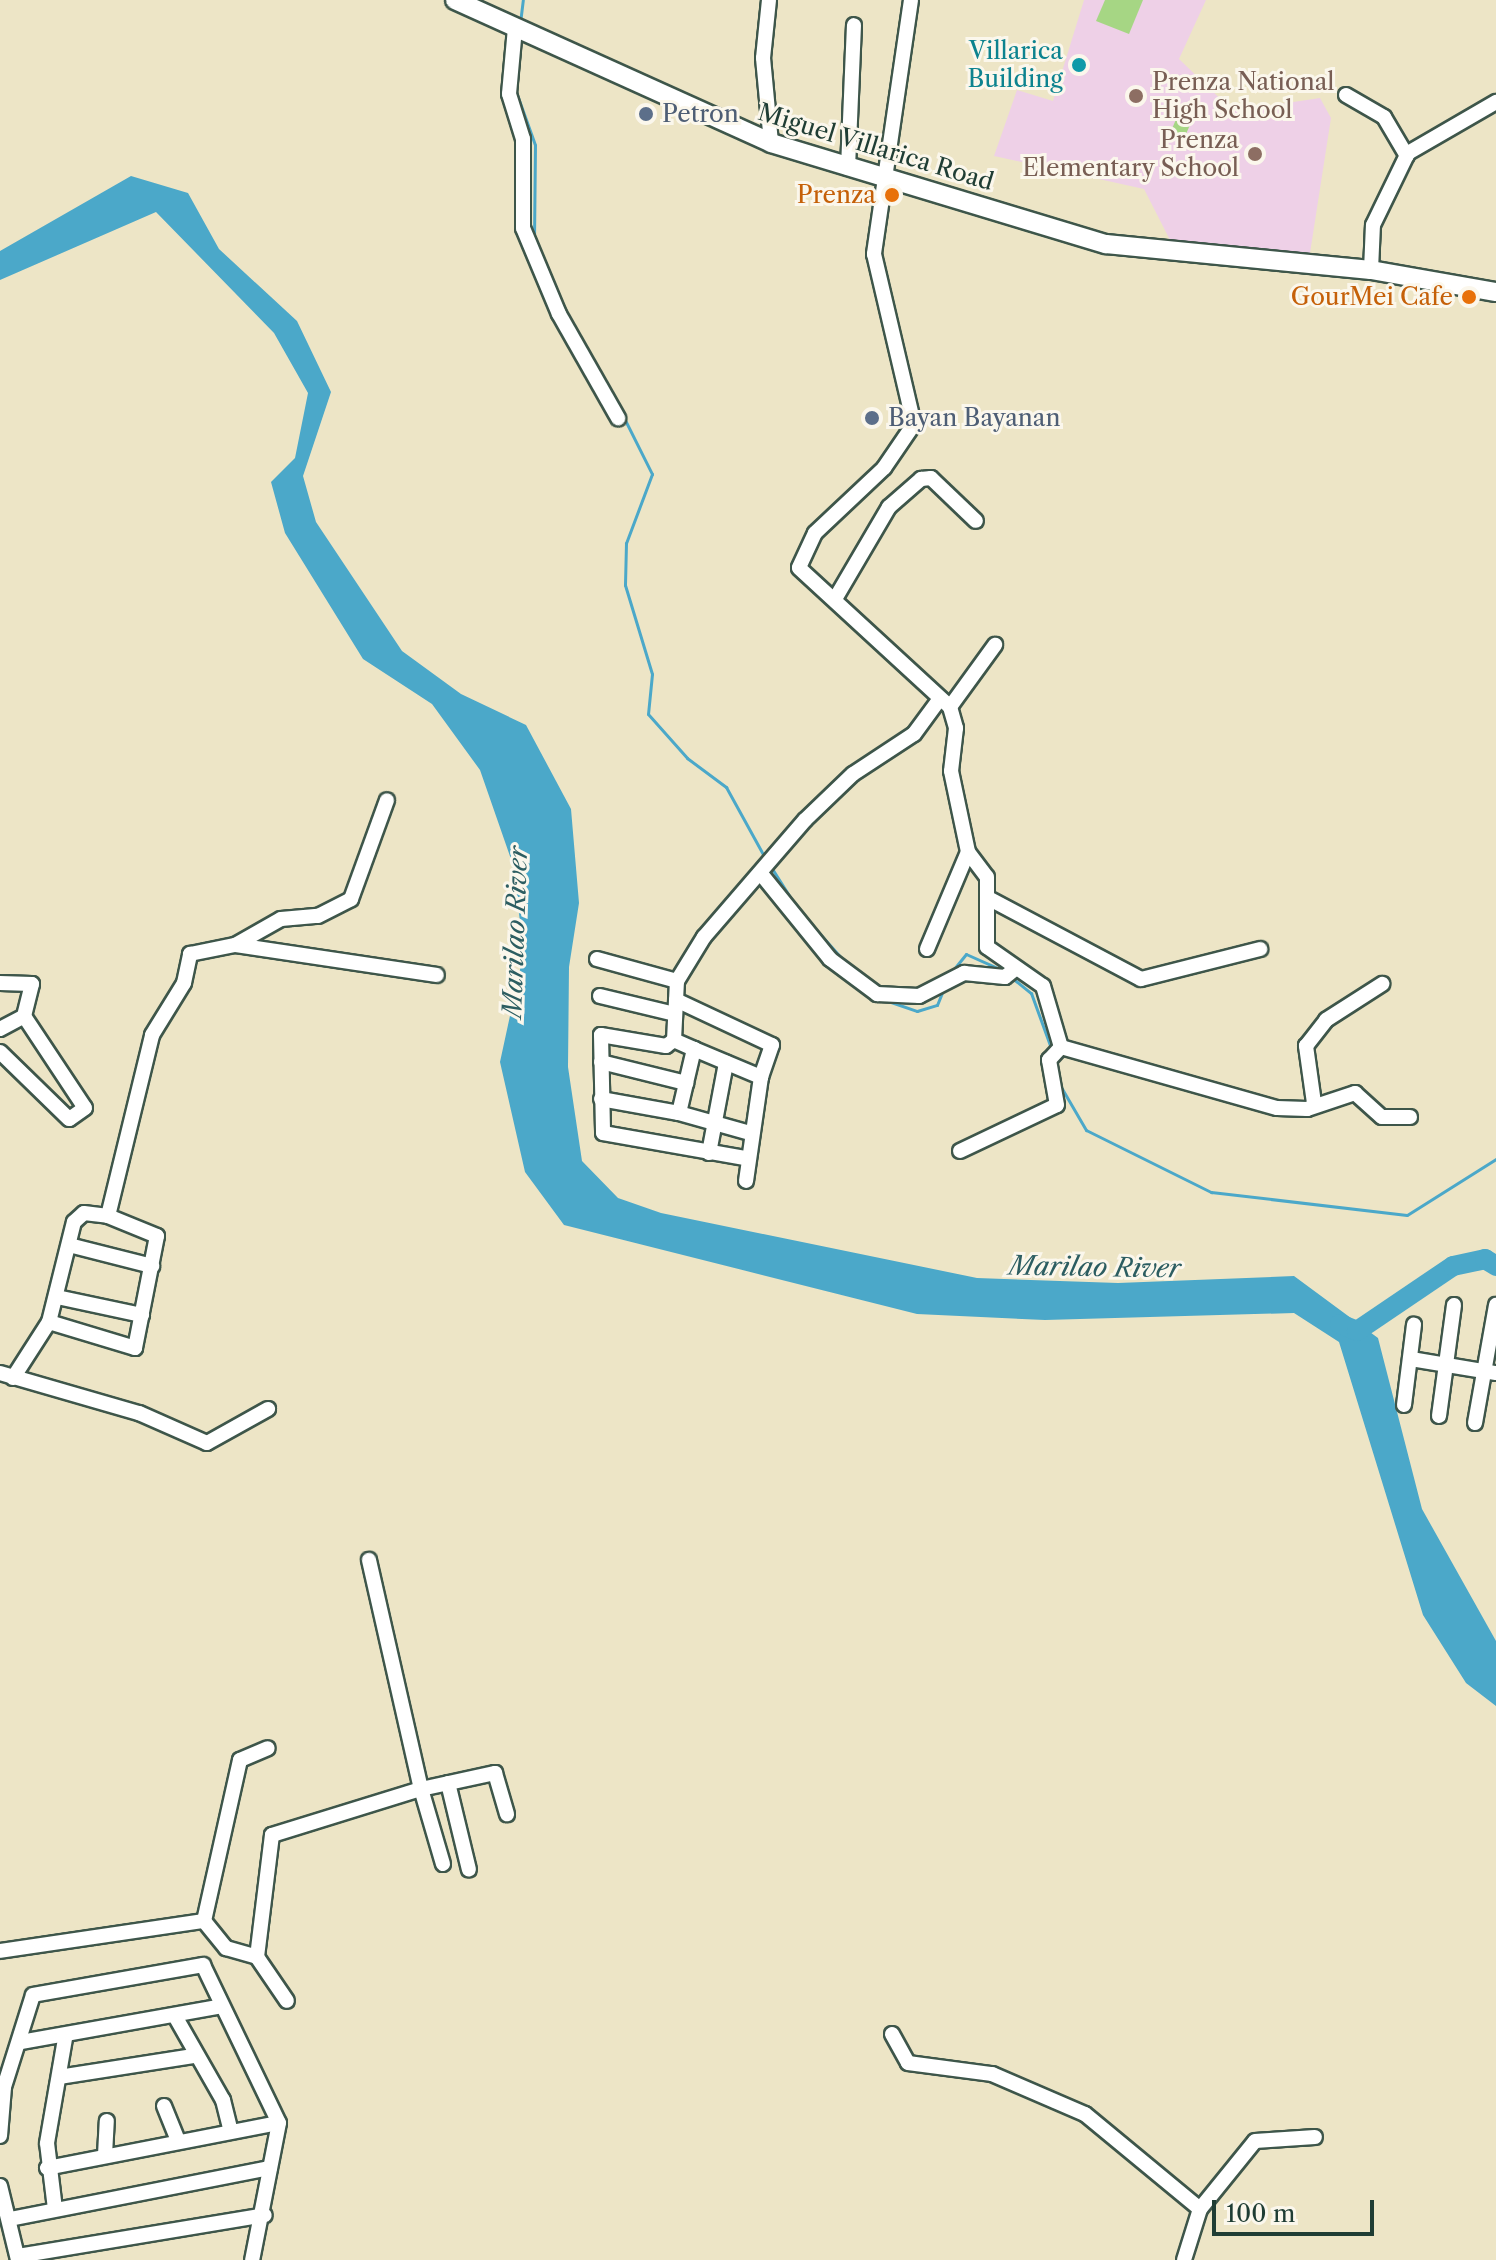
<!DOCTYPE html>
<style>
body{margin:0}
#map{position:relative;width:1496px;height:2260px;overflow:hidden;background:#ede5c6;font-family:"Libre Caslon Text",serif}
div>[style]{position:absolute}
.built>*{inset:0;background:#eed0e7}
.green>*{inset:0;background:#a6d684}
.water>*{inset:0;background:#4ba8c9}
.stream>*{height:3px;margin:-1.5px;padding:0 1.5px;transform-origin:1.5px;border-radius:1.5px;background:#4ba8c9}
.river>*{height:20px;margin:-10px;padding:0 10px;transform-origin:10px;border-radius:10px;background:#4ba8c9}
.roads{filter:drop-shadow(2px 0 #3e564a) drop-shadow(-2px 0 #3e564a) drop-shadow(0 2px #3e564a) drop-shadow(0 -2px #3e564a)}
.minor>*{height:14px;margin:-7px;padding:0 7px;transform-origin:7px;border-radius:7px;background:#fff}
.major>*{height:18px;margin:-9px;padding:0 9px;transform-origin:9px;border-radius:9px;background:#fff}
.dots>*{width:22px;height:22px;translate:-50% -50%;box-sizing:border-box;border:4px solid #fbf7ec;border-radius:50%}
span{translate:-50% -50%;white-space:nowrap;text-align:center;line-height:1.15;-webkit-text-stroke:6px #fbf7ec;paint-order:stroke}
.culture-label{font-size:24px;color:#0d838f}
.right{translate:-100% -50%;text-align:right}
.education-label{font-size:24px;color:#785e54}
.left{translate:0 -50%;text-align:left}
.service-label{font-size:24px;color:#4e5e75}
.street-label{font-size:24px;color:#1f3d34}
.food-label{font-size:24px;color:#c56008}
.water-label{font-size:26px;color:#2c5d61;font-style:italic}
.scale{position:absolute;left:1212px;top:2200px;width:162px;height:36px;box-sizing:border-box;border:4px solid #1f3d34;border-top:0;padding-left:10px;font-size:24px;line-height:28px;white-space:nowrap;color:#1f3d34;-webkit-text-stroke:6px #fbf7ec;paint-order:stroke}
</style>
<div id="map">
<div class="built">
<i style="clip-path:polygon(1084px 0,1206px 0,1179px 59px,1233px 111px,1320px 98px,1331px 118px,1310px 253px,1171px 242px,1144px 189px,994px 156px,1017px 90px,1053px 101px)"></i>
</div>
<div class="green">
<i style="clip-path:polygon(1105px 0,1143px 0,1129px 34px,1096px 21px)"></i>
<i style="clip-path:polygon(1182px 105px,1196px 111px,1183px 141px,1169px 136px)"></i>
</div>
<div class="water">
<i style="clip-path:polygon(131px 176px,188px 193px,219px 249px,297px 321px,331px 392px,303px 476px,316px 522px,402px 651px,461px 694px,526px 725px,571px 809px,579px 903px,569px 967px,568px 1067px,582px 1161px,618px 1198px,661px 1213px,977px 1278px,1118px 1283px,1294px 1276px,1378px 1338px,1422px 1509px,1496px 1641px,1496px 1706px,1466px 1683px,1423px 1615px,1339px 1342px,1294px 1313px,1045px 1320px,917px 1314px,564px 1225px,525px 1172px,500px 1062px,524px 951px,512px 862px,480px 770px,432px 704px,363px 659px,285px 533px,271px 482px,295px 458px,308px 393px,274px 333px,156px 212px,0 280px,0 251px)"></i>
</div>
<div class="stream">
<i style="left:520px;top:23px;width:23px;rotate:-83deg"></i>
<i style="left:515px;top:89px;width:59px;rotate:70.3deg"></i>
<i style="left:535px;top:145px;width:92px;rotate:90.6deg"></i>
<i style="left:610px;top:390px;width:94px;rotate:63.4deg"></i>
<i style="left:652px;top:474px;width:74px;rotate:110.6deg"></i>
<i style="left:626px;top:543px;width:42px;rotate:91.4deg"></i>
<i style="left:625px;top:585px;width:93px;rotate:73.1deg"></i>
<i style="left:652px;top:674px;width:40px;rotate:95.7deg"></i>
<i style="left:648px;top:714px;width:59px;rotate:48.4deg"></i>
<i style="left:687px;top:758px;width:49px;rotate:36.6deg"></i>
<i style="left:726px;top:787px;width:81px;rotate:61.2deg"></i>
<i style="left:771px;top:867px;width:45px;rotate:57.7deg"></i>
<i style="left:802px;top:914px;width:64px;rotate:48.1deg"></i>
<i style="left:949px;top:975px;width:27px;rotate:-51deg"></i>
<i style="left:966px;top:954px;width:39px;rotate:24deg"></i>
<i style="left:1011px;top:977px;width:26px;rotate:39deg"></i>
<i style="left:1031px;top:993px;width:59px;rotate:70deg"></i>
<i style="left:885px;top:1000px;width:34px;rotate:19deg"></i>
<i style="left:917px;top:1011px;width:21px;rotate:-17deg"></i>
<i style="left:937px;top:1005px;width:16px;rotate:-68deg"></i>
<i style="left:1061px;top:1087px;width:50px;rotate:59.8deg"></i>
<i style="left:1086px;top:1130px;width:140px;rotate:26.4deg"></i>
<i style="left:1211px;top:1192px;width:197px;rotate:6.7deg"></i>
<i style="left:1407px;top:1215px;width:105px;rotate:-32.2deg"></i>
</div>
<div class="river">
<i style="left:1340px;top:1324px;width:18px;rotate:22deg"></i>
<i style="left:1357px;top:1331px;width:116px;rotate:-34.1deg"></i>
<i style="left:1453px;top:1266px;width:33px;rotate:-12deg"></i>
<i style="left:1485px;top:1259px;width:13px;rotate:32deg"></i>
</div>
<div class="roads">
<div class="minor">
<i style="left:769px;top:0;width:58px;rotate:95.9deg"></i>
<i style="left:763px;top:58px;width:85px;rotate:84.6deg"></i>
<i style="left:911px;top:0;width:257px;rotate:98.3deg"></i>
<i style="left:874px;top:254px;width:175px;rotate:76.8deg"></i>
<i style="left:914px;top:424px;width:53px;rotate:124.3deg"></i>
<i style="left:884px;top:468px;width:95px;rotate:136.7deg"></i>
<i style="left:815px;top:533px;width:38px;rotate:115deg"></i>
<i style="left:799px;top:568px;width:205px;rotate:42.6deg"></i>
<i style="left:950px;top:707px;width:22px;rotate:74deg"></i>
<i style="left:956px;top:728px;width:43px;rotate:96.6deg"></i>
<i style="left:951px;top:771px;width:83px;rotate:78.1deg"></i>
<i style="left:968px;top:852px;width:31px;rotate:53deg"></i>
<i style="left:987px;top:877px;width:70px;rotate:90deg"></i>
<i style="left:987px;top:947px;width:68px;rotate:34.9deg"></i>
<i style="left:1043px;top:986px;width:64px;rotate:73.6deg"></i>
<i style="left:1061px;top:1047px;width:224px;rotate:15.8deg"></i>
<i style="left:1277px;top:1108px;width:30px;rotate:2deg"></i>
<i style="left:1307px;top:1109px;width:51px;rotate:-18.4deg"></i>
<i style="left:1355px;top:1093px;width:36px;rotate:42deg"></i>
<i style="left:1382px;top:1117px;width:28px"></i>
<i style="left:515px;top:28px;width:66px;rotate:95.2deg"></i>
<i style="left:509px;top:94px;width:47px;rotate:72.7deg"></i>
<i style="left:523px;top:139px;width:89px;rotate:90deg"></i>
<i style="left:523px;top:228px;width:93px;rotate:67.3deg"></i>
<i style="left:559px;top:314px;width:120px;rotate:60.4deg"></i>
<i style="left:1346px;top:95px;width:44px;rotate:30.1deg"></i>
<i style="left:1384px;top:117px;width:45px;rotate:59.5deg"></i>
<i style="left:848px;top:168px;width:143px;rotate:-87.6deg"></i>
<i style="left:1371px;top:270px;width:45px;rotate:-87.5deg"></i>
<i style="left:1373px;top:225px;width:80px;rotate:-64.1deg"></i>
<i style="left:1408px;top:153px;width:102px;rotate:-30.1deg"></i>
<i style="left:835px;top:599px;width:107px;rotate:-59.6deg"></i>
<i style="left:889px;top:507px;width:43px;rotate:-41.2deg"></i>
<i style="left:921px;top:479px;width:10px;rotate:-6deg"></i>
<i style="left:931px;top:478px;width:62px;rotate:43.7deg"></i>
<i style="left:950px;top:707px;width:77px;rotate:-54deg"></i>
<i style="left:762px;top:875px;width:108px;rotate:51deg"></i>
<i style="left:830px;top:959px;width:59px;rotate:36.7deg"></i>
<i style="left:877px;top:994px;width:42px;rotate:2.7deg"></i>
<i style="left:919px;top:996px;width:51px;rotate:-27.1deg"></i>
<i style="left:964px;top:973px;width:41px;rotate:5.6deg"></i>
<i style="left:1005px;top:977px;width:14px;rotate:-39deg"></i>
<i style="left:988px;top:898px;width:173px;rotate:27.9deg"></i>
<i style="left:1141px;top:979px;width:123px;rotate:-14.1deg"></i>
<i style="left:236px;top:945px;width:203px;rotate:8.5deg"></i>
<i style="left:927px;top:949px;width:105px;rotate:-67.1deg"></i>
<i style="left:597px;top:959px;width:83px;rotate:15.4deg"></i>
<i style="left:0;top:983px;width:32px;rotate:2deg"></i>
<i style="left:32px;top:984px;width:33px;rotate:104deg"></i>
<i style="left:24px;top:1016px;width:110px;rotate:56.5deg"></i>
<i style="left:85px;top:1108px;width:19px;rotate:145deg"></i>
<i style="left:69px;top:1119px;width:96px;rotate:-135.8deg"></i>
<i style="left:600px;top:996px;width:77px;rotate:13.5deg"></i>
<i style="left:676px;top:1000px;width:106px;rotate:25.1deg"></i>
<i style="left:772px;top:1045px;width:34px;rotate:109deg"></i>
<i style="left:0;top:1029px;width:27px;rotate:-28deg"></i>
<i style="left:674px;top:1040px;width:10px;rotate:143deg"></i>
<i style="left:666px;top:1046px;width:66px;rotate:-170.4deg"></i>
<i style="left:601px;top:1035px;width:98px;rotate:88.8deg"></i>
<i style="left:603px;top:1133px;width:144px;rotate:10deg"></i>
<i style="left:694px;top:1049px;width:73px;rotate:22.7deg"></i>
<i style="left:761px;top:1077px;width:105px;rotate:98.2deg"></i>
<i style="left:601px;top:1062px;width:88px;rotate:13.9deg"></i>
<i style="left:601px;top:1099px;width:79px;rotate:10.2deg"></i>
<i style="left:1314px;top:1103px;width:58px;rotate:-98deg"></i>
<i style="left:1306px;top:1046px;width:33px;rotate:-52deg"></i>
<i style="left:1326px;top:1020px;width:67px;rotate:-32.7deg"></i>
<i style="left:750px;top:1133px;width:74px;rotate:-164.3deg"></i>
<i style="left:679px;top:1113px;width:66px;rotate:-76.8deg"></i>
<i style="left:694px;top:1049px;width:22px;rotate:-156deg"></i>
<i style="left:674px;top:1040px;width:59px;rotate:-87.1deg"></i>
<i style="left:677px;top:981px;width:52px;rotate:-58.5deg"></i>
<i style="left:704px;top:937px;width:155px;rotate:-49.2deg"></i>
<i style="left:805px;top:820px;width:66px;rotate:-43.8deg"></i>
<i style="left:853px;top:774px;width:73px;rotate:-33.3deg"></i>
<i style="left:914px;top:734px;width:42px;rotate:-53.7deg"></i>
<i style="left:960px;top:1151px;width:107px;rotate:-25.4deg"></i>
<i style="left:1057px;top:1105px;width:46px;rotate:-100.1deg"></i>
<i style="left:1049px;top:1060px;width:18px;rotate:-47deg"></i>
<i style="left:709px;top:1153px;width:92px;rotate:-79.3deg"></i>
<i style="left:69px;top:1245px;width:86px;rotate:14.2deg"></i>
<i style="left:57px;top:1297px;width:87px;rotate:12deg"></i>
<i style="left:49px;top:1322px;width:90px;rotate:16.8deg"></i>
<i style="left:135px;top:1348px;width:114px;rotate:-78.9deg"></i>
<i style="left:157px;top:1236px;width:53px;rotate:-157.8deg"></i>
<i style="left:1411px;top:1359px;width:86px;rotate:9.4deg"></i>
<i style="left:0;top:1373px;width:145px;rotate:16.1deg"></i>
<i style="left:139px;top:1413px;width:74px;rotate:23.8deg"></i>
<i style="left:207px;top:1443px;width:70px;rotate:-29.1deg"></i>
<i style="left:13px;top:1378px;width:67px;rotate:-57.3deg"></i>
<i style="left:49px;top:1322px;width:103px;rotate:-76deg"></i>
<i style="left:74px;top:1222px;width:13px;rotate:-42deg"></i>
<i style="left:84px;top:1213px;width:24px;rotate:7deg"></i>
<i style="left:108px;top:1216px;width:186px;rotate:-76.3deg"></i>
<i style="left:152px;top:1035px;width:61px;rotate:-58.4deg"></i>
<i style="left:184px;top:983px;width:30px;rotate:-78deg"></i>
<i style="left:190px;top:954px;width:46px;rotate:-11.3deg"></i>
<i style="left:235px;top:945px;width:53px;rotate:-29.5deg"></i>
<i style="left:281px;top:919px;width:37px;rotate:-5deg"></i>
<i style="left:318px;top:916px;width:37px;rotate:-27deg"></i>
<i style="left:351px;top:899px;width:105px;rotate:-70deg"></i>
<i style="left:1404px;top:1405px;width:81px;rotate:-82.9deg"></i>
<i style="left:1439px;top:1416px;width:112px;rotate:-82.3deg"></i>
<i style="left:1475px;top:1423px;width:120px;rotate:-79.9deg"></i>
<i style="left:448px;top:1783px;width:89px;rotate:76.4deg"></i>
<i style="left:443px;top:1864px;width:78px;rotate:-106.3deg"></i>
<i style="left:421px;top:1789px;width:76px;rotate:-12.2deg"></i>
<i style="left:495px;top:1773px;width:43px;rotate:73.7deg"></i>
<i style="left:204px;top:1921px;width:35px;rotate:51deg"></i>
<i style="left:226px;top:1948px;width:32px;rotate:16deg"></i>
<i style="left:257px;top:1957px;width:123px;rotate:-83deg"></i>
<i style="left:272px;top:1835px;width:156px;rotate:-17.2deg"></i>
<i style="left:421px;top:1789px;width:235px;rotate:-102.8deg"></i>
<i style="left:204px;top:1921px;width:165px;rotate:-77.4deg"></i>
<i style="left:240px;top:1760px;width:30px;rotate:-23deg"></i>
<i style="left:0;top:1951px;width:206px;rotate:-8.4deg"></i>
<i style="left:257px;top:1957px;width:53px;rotate:55.7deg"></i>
<i style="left:175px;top:2016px;width:97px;rotate:60.3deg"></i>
<i style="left:223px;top:2100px;width:29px;rotate:76deg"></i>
<i style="left:892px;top:2034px;width:33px;rotate:61deg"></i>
<i style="left:908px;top:2063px;width:85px;rotate:7.5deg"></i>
<i style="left:992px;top:2074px;width:101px;rotate:23.3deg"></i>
<i style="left:1085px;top:2114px;width:149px;rotate:39.6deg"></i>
<i style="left:21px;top:2042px;width:200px;rotate:-10.1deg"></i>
<i style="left:59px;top:2077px;width:136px;rotate:-8.9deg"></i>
<i style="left:164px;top:2106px;width:35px;rotate:68deg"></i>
<i style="left:0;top:2136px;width:49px;rotate:-85.3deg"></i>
<i style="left:4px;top:2087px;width:96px;rotate:-72.5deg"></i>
<i style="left:33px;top:1995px;width:173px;rotate:-10deg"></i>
<i style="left:203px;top:1965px;width:175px;rotate:64.3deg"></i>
<i style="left:279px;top:2123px;width:140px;rotate:101.1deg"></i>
<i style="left:105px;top:2155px;width:34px;rotate:-87deg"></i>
<i style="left:47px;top:2168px;width:236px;rotate:-11deg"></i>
<i style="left:0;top:2186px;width:76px;rotate:76.3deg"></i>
<i style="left:55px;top:2209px;width:66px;rotate:-96.9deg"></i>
<i style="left:47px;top:2143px;width:106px;rotate:-80.2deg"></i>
<i style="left:10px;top:2219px;width:265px;rotate:-11.1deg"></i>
<i style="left:18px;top:2256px;width:250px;rotate:-9.4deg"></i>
<i style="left:1184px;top:2260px;width:53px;rotate:-72.6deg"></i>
<i style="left:1200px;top:2209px;width:87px;rotate:-51deg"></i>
<i style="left:1255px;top:2141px;width:60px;rotate:-3.8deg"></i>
</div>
<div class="major">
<i style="left:455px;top:0;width:347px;rotate:24.3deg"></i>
<i style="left:771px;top:143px;width:350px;rotate:16.8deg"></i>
<i style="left:1106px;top:244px;width:266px;rotate:5.6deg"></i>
<i style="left:1371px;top:270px;width:127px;rotate:10deg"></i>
</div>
</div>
<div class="dots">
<i style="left:1079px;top:65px;background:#0f9aa8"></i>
<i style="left:1136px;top:96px;background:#8d6e63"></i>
<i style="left:646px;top:114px;background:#5c6f8a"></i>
<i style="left:1255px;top:154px;background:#8d6e63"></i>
<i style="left:892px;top:195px;background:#e8710a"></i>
<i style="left:1469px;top:297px;background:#e8710a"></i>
<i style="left:872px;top:418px;background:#5c6f8a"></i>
</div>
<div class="culture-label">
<span class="right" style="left:1063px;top:65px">Villarica<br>Building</span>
</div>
<div class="education-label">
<span class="left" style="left:1152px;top:96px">Prenza National<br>High School</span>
<span class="right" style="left:1239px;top:154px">Prenza<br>Elementary School</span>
</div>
<div class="service-label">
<span class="left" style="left:662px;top:114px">Petron</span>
<span class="left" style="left:888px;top:418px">Bayan Bayanan</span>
</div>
<div class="street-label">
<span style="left:876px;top:147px;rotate:17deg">Miguel Villarica Road</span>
</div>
<div class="food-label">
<span class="right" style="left:876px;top:195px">Prenza</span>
<span class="right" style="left:1453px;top:297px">GourMei Cafe</span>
</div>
<div class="water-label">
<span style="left:516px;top:932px;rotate:-88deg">Marilao River</span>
<span style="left:1095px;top:1268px;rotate:1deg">Marilao River</span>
</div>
<div class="scale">100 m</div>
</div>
